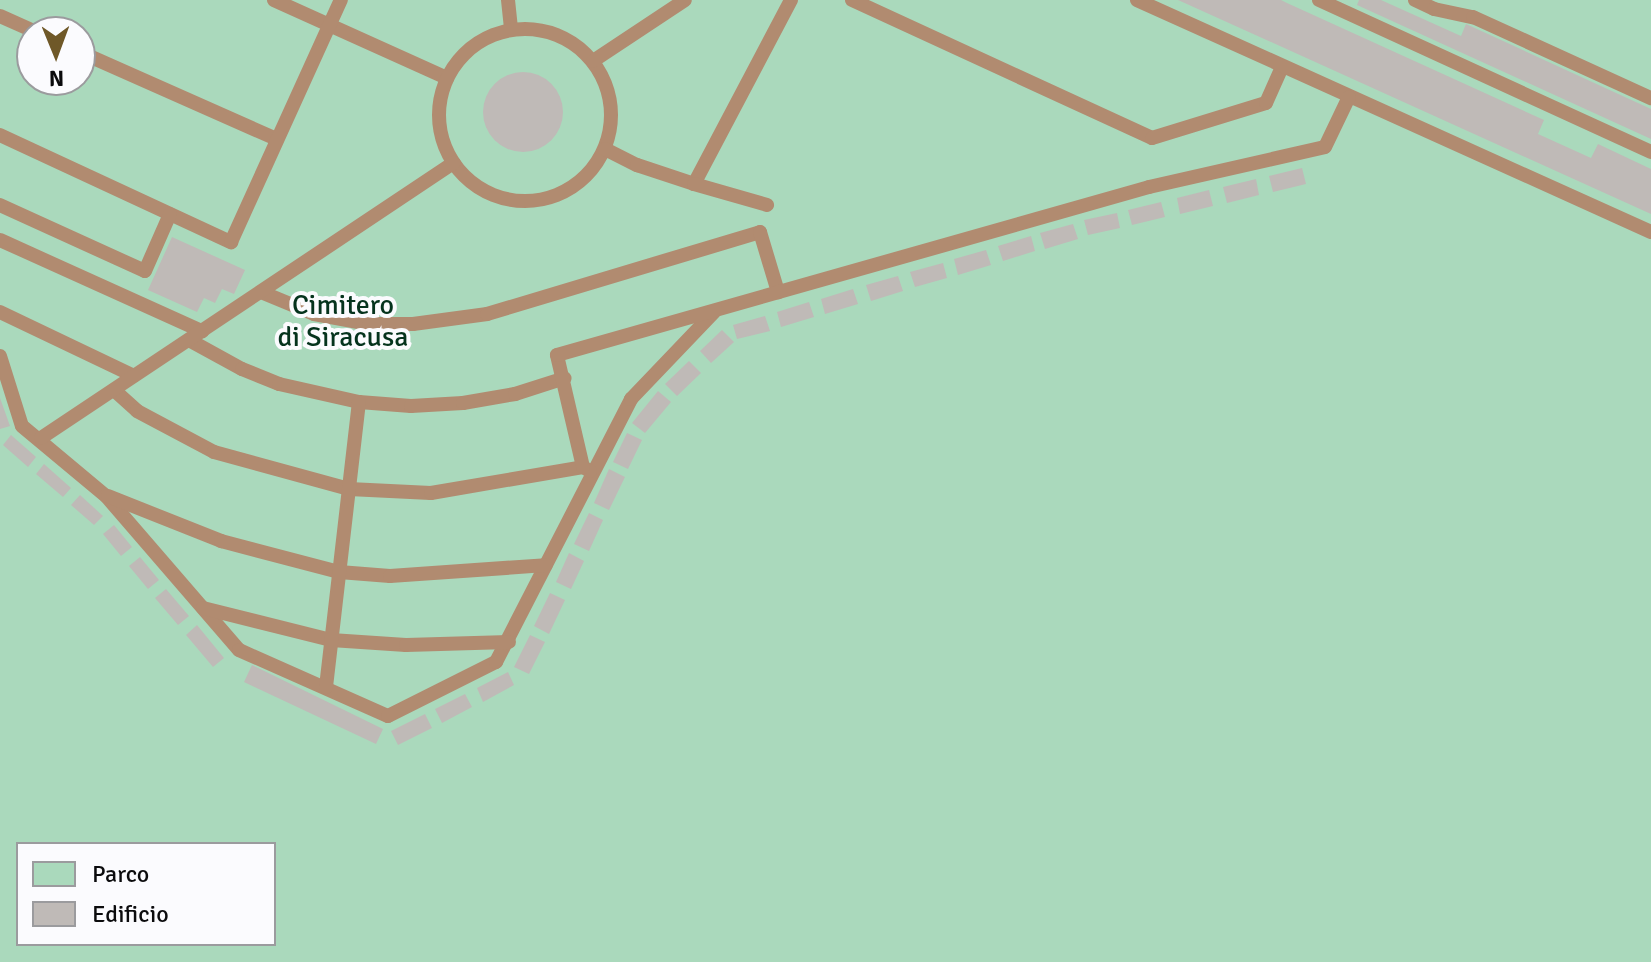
<!DOCTYPE html>
<style>
body{margin:0}
#map{position:relative;width:1651px;height:962px;overflow:hidden;background:#edeef3;font-family:Signika,sans-serif}
div>[style]{position:absolute}
.green>*{inset:0;background:#aad9bc}
.building>*{inset:0;background:#bfbab7}
.round{border-radius:50%}
.lane>*{height:14px;margin:-7px;padding:0 7px;transform-origin:7px;border-radius:7px;background:#b18b70}
.lane>.ring{margin:-7px;padding:0;box-sizing:content-box;background:none;border:14px solid #b18b70;border-radius:50%}
span{translate:-50% -50%;white-space:nowrap;text-align:center;line-height:1.15;-webkit-text-stroke:8px #fbfbfe;paint-order:stroke}
.park-label{font-size:28px;color:#05331d}
.legend{position:absolute;left:16px;top:842px;width:260px;height:104px;box-sizing:border-box;background:#fbfbfe;border:2px solid #9b9b9e;margin:0;padding:10px 14px;list-style:none;font-size:24px;color:#0b0b0d}
.legend li{display:flex;align-items:center;gap:16px;height:40px}
.legend b{width:40px;border:2px solid #9b9b9e}
.north{position:absolute;left:16px;top:16px;width:80px;height:80px;box-sizing:border-box;background:#fbfbfe;border:2px solid #9b9b9e;border-radius:50%;rotate:179deg;font-size:22px;font-weight:700;line-height:32px;text-align:center;color:#0b0b0d}
.north::after{content:'';display:block;margin:auto;width:28px;height:36px;background:#6f5828;clip-path:polygon(50% 0,100% 100%,50% 72%,0 100%)}
</style>
<div id="map">
<div class="green">
<i style="clip-path:polygon(evenodd,0 0,1651px 0,1651px 962px,0 962px,0 0,32px 32px,80px 32px,80px 80px,32px 80px,32px 32px,0 0,18px 844px,274px 844px,274px 944px,18px 944px,18px 844px)"></i>
</div>
<div class="building">
<i style="clip-path:polygon(1178px 0,1281px 0,1287px 3px,1544px 120px,1538px 134px,1591px 158px,1598px 144px,1651px 169px,1651px 214px)"></i>
<i style="clip-path:polygon(1359px 0,1381px 0,1461px 36px,1466px 24px,1651px 109px,1651px 139px,1357px 5px)"></i>
<i class="round" style="left:483px;top:72px;width:80px;height:80px"></i>
<i style="clip-path:polygon(1302px 168px,1306px 184px,1273px 192px,1269px 176px)"></i>
<i style="clip-path:polygon(1256px 179px,1259px 195px,1227px 203px,1223px 187px)"></i>
<i style="clip-path:polygon(1209px 190px,1213px 206px,1180px 214px,1177px 198px)"></i>
<i style="clip-path:polygon(1161px 202px,1165px 217px,1132px 225px,1128px 210px)"></i>
<i style="clip-path:polygon(1117px 213px,1120px 228px,1088px 235px,1084px 220px)"></i>
<i style="clip-path:polygon(1073px 224px,1078px 239px,1045px 249px,1040px 233px)"></i>
<i style="clip-path:polygon(1031px 236px,1035px 251px,1003px 261px,998px 246px)"></i>
<i style="clip-path:polygon(172px 237px,245px 270px,234px 294px,222px 289px,215px 303px,204px 298px,197px 312px,148px 290px)"></i>
<i style="clip-path:polygon(986px 250px,991px 265px,958px 275px,954px 259px)"></i>
<i style="clip-path:polygon(943px 263px,947px 278px,915px 287px,910px 272px)"></i>
<i style="clip-path:polygon(898px 276px,903px 291px,871px 301px,866px 285px)"></i>
<i style="clip-path:polygon(853px 289px,858px 304px,825px 314px,821px 299px)"></i>
<i style="clip-path:polygon(809px 302px,814px 317px,781px 327px,777px 312px)"></i>
<i style="clip-path:polygon(765px 316px,770px 331px,737px 339px,733px 325px)"></i>
<i style="clip-path:polygon(722px 330px,734px 342px,711px 363px,700px 351px)"></i>
<i style="clip-path:polygon(689px 361px,701px 373px,677px 396px,665px 384px)"></i>
<i style="clip-path:polygon(658px 391px,671px 402px,645px 433px,632px 423px)"></i>
<i style="clip-path:polygon(0 398px,10px 426px,0 429px)"></i>
<i style="clip-path:polygon(627px 433px,642px 440px,628px 469px,613px 462px)"></i>
<i style="clip-path:polygon(11px 435px,36px 457px,28px 467px,3px 445px)"></i>
<i style="clip-path:polygon(44px 464px,71px 488px,63px 497px,36px 474px)"></i>
<i style="clip-path:polygon(609px 469px,625px 477px,609px 510px,594px 503px)"></i>
<i style="clip-path:polygon(80px 495px,103px 516px,94px 525px,71px 505px)"></i>
<i style="clip-path:polygon(589px 513px,603px 520px,589px 551px,574px 544px)"></i>
<i style="clip-path:polygon(114px 525px,132px 547px,121px 556px,103px 534px)"></i>
<i style="clip-path:polygon(569px 553px,584px 561px,571px 589px,556px 582px)"></i>
<i style="clip-path:polygon(140px 557px,159px 580px,148px 589px,129px 566px)"></i>
<i style="clip-path:polygon(166px 589px,189px 616px,178px 625px,155px 598px)"></i>
<i style="clip-path:polygon(550px 593px,565px 600px,549px 634px,534px 626px)"></i>
<i style="clip-path:polygon(197px 625px,224px 658px,213px 667px,186px 635px)"></i>
<i style="clip-path:polygon(530px 635px,545px 642px,529px 674px,514px 667px)"></i>
<i style="clip-path:polygon(252px 665px,383px 729px,376px 744px,244px 682px)"></i>
<i style="clip-path:polygon(508px 672px,514px 685px,483px 702px,477px 688px)"></i>
<i style="clip-path:polygon(465px 694px,472px 707px,442px 723px,435px 709px)"></i>
<i style="clip-path:polygon(425px 714px,432px 728px,398px 745px,391px 731px)"></i>
</div>
<div class="lane">
<i style="left:274px;top:0;width:190px;rotate:24.3deg"></i>
<i style="left:508px;top:0;width:29px;rotate:84deg"></i>
<i style="left:852px;top:0;width:330px;rotate:24.7deg"></i>
<i style="left:1152px;top:138px;width:119px;rotate:-17.1deg"></i>
<i style="left:1266px;top:103px;width:39px;rotate:-66deg"></i>
<i style="left:1137px;top:0;width:564px;rotate:24.29deg"></i>
<i style="left:1319px;top:0;width:365px;rotate:24.6deg"></i>
<i style="left:1415px;top:0;width:21px;rotate:25deg"></i>
<i style="left:1434px;top:9px;width:40px;rotate:12deg"></i>
<i style="left:1473px;top:17px;width:196px;rotate:24.5deg"></i>
<i style="left:0;top:16px;width:39px;rotate:24deg"></i>
<i class="ring" style="left:439px;top:29px;width:158px;height:158px"></i>
<i style="left:80px;top:52px;width:214px;rotate:23.9deg"></i>
<i style="left:593px;top:61px;width:110px;rotate:-33.5deg"></i>
<i style="left:0;top:135px;width:255px;rotate:24.9deg"></i>
<i style="left:231px;top:242px;width:266px;rotate:-65.6deg"></i>
<i style="left:605px;top:149px;width:36px;rotate:27deg"></i>
<i style="left:637px;top:165px;width:60px;rotate:18.4deg"></i>
<i style="left:694px;top:184px;width:208px;rotate:-62.2deg"></i>
<i style="left:694px;top:184px;width:76px;rotate:16deg"></i>
<i style="left:0;top:205px;width:159px;rotate:24.5deg"></i>
<i style="left:145px;top:271px;width:62px;rotate:-66.3deg"></i>
<i style="left:0;top:240px;width:222px;rotate:24.3deg"></i>
<i style="left:261px;top:292px;width:57px;rotate:22.5deg"></i>
<i style="left:314px;top:314px;width:56px;rotate:10.3deg"></i>
<i style="left:369px;top:324px;width:44px"></i>
<i style="left:413px;top:324px;width:75px;rotate:-7.7deg"></i>
<i style="left:487px;top:314px;width:285px;rotate:-16.7deg"></i>
<i style="left:760px;top:232px;width:63px;rotate:73.3deg"></i>
<i style="left:0;top:312px;width:148px;rotate:25.5deg"></i>
<i style="left:189px;top:340px;width:60px;rotate:28.7deg"></i>
<i style="left:242px;top:369px;width:40px;rotate:22deg"></i>
<i style="left:279px;top:384px;width:82px;rotate:12.7deg"></i>
<i style="left:359px;top:402px;width:52px;rotate:4.4deg"></i>
<i style="left:411px;top:406px;width:52px;rotate:-3.3deg"></i>
<i style="left:463px;top:403px;width:53px;rotate:-9.8deg"></i>
<i style="left:515px;top:394px;width:52px;rotate:-17.7deg"></i>
<i style="left:0;top:356px;width:73px;rotate:72.6deg"></i>
<i style="left:22px;top:426px;width:109px;rotate:39.8deg"></i>
<i style="left:106px;top:496px;width:203px;rotate:49.2deg"></i>
<i style="left:239px;top:650px;width:163px;rotate:23.9deg"></i>
<i style="left:388px;top:716px;width:121px;rotate:-26.6deg"></i>
<i style="left:496px;top:662px;width:296px;rotate:-62.8deg"></i>
<i style="left:631px;top:399px;width:120px;rotate:-46.3deg"></i>
<i style="left:114px;top:390px;width:31px;rotate:42deg"></i>
<i style="left:137px;top:411px;width:87px;rotate:28deg"></i>
<i style="left:214px;top:452px;width:140px;rotate:15.3deg"></i>
<i style="left:349px;top:489px;width:82px;rotate:2.8deg"></i>
<i style="left:431px;top:493px;width:154px;rotate:-9.7deg"></i>
<i style="left:583px;top:467px;width:8px;rotate:30deg"></i>
<i style="left:41px;top:438px;width:496px;rotate:-33.7deg"></i>
<i style="left:583px;top:467px;width:115px;rotate:-103.1deg"></i>
<i style="left:557px;top:355px;width:615px;rotate:-15.84deg"></i>
<i style="left:1149px;top:187px;width:180px;rotate:-12.8deg"></i>
<i style="left:1325px;top:147px;width:55px;rotate:-64.4deg"></i>
<i style="left:108px;top:496px;width:122px;rotate:21.7deg"></i>
<i style="left:221px;top:541px;width:122px;rotate:14.7deg"></i>
<i style="left:339px;top:572px;width:51px;rotate:4.5deg"></i>
<i style="left:390px;top:576px;width:156px;rotate:-4deg"></i>
<i style="left:203px;top:608px;width:132px;rotate:14deg"></i>
<i style="left:331px;top:640px;width:75px;rotate:3.8deg"></i>
<i style="left:406px;top:645px;width:103px;rotate:-1.7deg"></i>
<i style="left:326px;top:687px;width:287px;rotate:-83.4deg"></i>
</div>
<div class="park-label">
<span style="left:343px;top:321px">Cimitero<br>di Siracusa</span>
</div>
<ul class="legend">
<li><b style="height:22px;background:#aad9bc"></b>Parco</li>
<li><b style="height:22px;background:#bfbab7"></b>Edificio</li>
</ul>
<div class="north">N</div>
</div>
